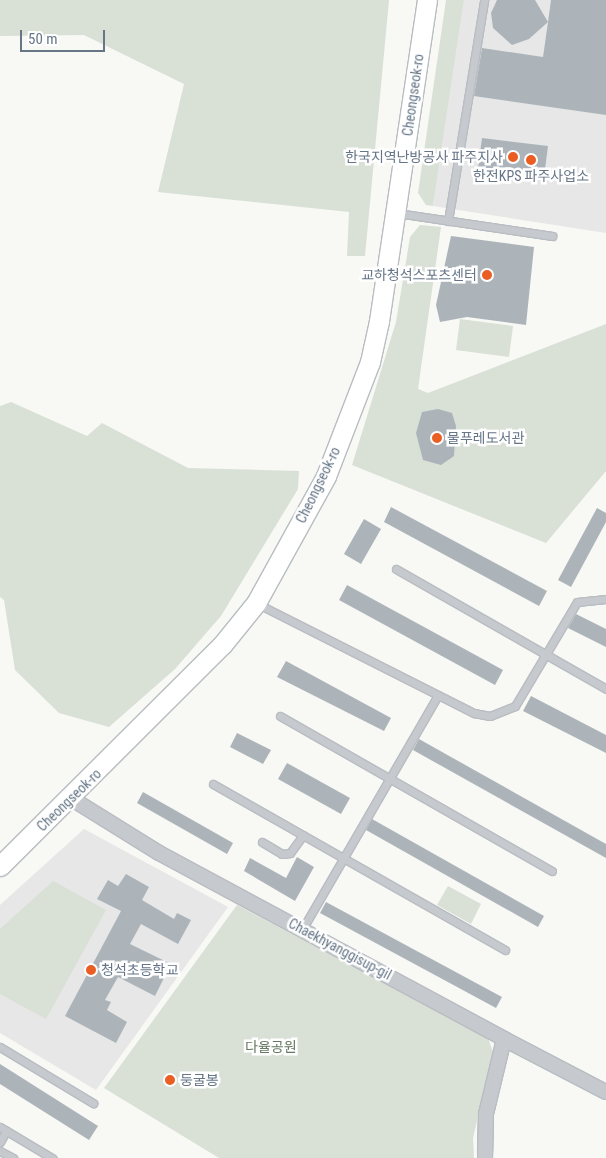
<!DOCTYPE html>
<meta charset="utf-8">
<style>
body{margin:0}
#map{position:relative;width:606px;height:1158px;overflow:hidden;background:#f8f8f5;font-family:"Roboto Condensed","Noto Sans KR",sans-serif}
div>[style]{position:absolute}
.built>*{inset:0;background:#e6e7e6}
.green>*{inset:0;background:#d9e0d6}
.building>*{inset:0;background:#acb4ba}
.roads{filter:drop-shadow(1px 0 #b8bdc2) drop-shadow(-1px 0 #b8bdc2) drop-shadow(0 1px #b8bdc2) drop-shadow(0 -1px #b8bdc2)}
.service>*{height:7px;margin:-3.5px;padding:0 3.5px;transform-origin:3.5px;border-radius:3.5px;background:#c6c9cd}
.minor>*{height:14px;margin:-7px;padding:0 7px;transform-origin:7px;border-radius:7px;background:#c6c9cd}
.secondary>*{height:19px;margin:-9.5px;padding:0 9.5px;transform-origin:9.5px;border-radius:9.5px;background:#fff}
.dots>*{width:14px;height:14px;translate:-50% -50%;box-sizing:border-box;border:2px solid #fff;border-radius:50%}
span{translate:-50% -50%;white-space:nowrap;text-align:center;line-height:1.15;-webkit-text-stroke:5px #fff;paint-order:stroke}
.street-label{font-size:14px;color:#667687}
.poi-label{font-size:14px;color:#667687}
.right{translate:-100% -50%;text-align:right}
.left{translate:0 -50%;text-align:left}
.park-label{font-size:14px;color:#657961}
.scale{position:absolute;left:20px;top:30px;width:85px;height:22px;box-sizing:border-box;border:2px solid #667687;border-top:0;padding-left:6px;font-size:15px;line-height:18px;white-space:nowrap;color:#667687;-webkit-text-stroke:4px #fff;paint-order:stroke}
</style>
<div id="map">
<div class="built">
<i style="clip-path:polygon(464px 0,606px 0,606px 233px,433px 206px)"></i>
<i style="clip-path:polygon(84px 829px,228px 907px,96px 1090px,0 1033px,0 905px)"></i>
</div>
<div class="green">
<i style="clip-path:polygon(0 0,389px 0,365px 256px,347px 256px,349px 212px,158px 192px,184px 84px,84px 35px,0 36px)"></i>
<i style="clip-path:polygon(446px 0,464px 0,433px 206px,426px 205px,418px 193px)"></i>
<i style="clip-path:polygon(420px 225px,441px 227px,418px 389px,428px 393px,606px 324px,606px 471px,546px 543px,352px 465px,396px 322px,410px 237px)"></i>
<i style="clip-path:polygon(460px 319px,513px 326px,509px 357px,456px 350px)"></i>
<i style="clip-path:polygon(11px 402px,87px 436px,102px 423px,188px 468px,299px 471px,298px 489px,221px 616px,175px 669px,109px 727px,59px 713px,15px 670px,4px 600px,0 597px,0 406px)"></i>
<i style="clip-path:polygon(53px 881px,106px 910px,46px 1019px,0 994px,0 929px)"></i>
<i style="clip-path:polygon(448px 886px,481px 904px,471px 924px,437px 905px)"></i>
<i style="clip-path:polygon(237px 905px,488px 1038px,493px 1052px,473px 1138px,474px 1158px,219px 1158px,104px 1088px)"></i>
</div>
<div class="building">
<i style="clip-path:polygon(497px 0,535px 0,548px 22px,551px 0,606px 0,606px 115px,474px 96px,482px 48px,543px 57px,548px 22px,529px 39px,512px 45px,493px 28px,491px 13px)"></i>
<i style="clip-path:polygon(482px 138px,548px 146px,544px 177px,478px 168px)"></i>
<i style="clip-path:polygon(451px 236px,534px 247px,526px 325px,467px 317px,440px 322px,436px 305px)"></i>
<i style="clip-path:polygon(438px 409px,452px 413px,456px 426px,454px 456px,441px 465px,423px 460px,416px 433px,422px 412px)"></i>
<i style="clip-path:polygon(391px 507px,547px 591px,539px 606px,384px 522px)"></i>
<i style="clip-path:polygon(597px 508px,606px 513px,606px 522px,571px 587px,558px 580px)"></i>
<i style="clip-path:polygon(364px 519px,381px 529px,361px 564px,344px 554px)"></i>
<i style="clip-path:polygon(347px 585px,503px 670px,495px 685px,339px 600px)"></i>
<i style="clip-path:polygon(576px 614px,606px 629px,606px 647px,568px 628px)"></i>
<i style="clip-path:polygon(286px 661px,391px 718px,384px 731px,277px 677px)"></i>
<i style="clip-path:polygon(531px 696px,606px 735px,606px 753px,523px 711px)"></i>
<i style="clip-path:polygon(237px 733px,271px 750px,263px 764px,230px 747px)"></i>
<i style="clip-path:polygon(419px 739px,606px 844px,606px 858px,413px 750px)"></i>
<i style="clip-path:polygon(287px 763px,350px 798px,341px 814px,278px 779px)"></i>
<i style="clip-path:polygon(143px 792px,233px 843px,227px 854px,137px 803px)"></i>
<i style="clip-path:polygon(372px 819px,544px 916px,538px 927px,366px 830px)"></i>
<i style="clip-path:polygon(297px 857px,314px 867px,295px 901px,244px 871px,250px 858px,286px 878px)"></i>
<i style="clip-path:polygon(126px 874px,149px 887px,142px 900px,174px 919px,177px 913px,191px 920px,178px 944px,141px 924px,130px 944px,171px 964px,155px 996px,118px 977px,105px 1000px,111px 1002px,107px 1010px,127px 1022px,116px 1043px,65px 1016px,121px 911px,97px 899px,108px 880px,118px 886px)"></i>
<i style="clip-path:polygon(326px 902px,502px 997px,496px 1008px,320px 913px)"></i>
<i style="clip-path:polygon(0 1064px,98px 1126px,89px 1140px,0 1084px)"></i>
</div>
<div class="roads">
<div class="service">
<i style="left:397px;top:213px;width:157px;rotate:8.4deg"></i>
<i style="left:448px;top:221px;width:224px;rotate:-80.7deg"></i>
<i style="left:396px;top:569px;width:242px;rotate:29.7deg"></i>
<i style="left:258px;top:604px;width:242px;rotate:26.8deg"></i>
<i style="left:474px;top:713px;width:16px;rotate:11deg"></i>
<i style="left:490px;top:716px;width:27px;rotate:-22deg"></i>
<i style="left:515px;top:706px;width:121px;rotate:-59.2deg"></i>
<i style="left:577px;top:602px;width:29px;rotate:-6deg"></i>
<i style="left:280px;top:716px;width:313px;rotate:29.7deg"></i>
<i style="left:213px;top:784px;width:336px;rotate:29.6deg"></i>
<i style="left:262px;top:842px;width:23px;rotate:31deg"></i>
<i style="left:282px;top:854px;width:8px;rotate:-7deg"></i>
<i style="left:290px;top:853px;width:22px;rotate:-54deg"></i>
<i style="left:303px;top:928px;width:269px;rotate:-59.9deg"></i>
<i style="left:0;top:1047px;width:109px;rotate:31.1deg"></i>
<i style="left:0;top:1127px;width:61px;rotate:30.8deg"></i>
<i style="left:0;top:1142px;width:13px;rotate:-61deg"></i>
<i style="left:0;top:1151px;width:15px;rotate:28deg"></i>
</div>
<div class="minor">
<i style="left:72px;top:799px;width:102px;rotate:31.8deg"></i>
<i style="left:159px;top:853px;width:392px;rotate:28.3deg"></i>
<i style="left:504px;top:1039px;width:77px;rotate:103.5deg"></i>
<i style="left:486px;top:1114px;width:44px;rotate:91.3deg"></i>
<i style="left:504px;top:1039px;width:115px;rotate:27.5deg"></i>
</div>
<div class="secondary">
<i style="left:0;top:866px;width:313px;rotate:-44.9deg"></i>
<i style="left:222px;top:645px;width:54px;rotate:-51deg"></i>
<i style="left:256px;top:603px;width:145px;rotate:-61.1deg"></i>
<i style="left:326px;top:476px;width:122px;rotate:-68.9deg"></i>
<i style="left:370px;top:362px;width:42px;rotate:-77.6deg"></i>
<i style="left:379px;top:321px;width:325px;rotate:-81.5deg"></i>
</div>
</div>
<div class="dots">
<i style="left:513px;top:157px;background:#ea5d23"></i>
<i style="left:531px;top:160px;background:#ea5d23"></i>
<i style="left:487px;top:275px;background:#ea5d23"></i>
<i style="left:437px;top:438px;background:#ea5d23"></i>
<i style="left:91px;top:970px;background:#ea5d23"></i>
<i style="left:170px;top:1080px;background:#ea5d23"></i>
</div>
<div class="street-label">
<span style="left:413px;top:95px;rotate:-82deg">Cheongseok-ro</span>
<span style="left:318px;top:485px;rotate:-64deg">Cheongseok-ro</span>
<span style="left:69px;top:800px;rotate:-44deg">Cheongseok-ro</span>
<span style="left:340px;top:949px;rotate:28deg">Chaekhyanggisup-gil</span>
</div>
<div class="poi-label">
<span class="right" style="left:503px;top:157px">한국지역난방공사 파주지사</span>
<span style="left:531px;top:176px">한전KPS 파주사업소</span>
<span class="right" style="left:477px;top:275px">교하청석스포츠센터</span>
<span class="left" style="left:447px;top:438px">물푸레도서관</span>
<span class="left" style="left:101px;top:970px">청석초등학교</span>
<span class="left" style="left:180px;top:1080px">둥굴봉</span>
</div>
<div class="park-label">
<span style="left:271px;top:1047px">다율공원</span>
</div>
<div class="scale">50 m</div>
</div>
